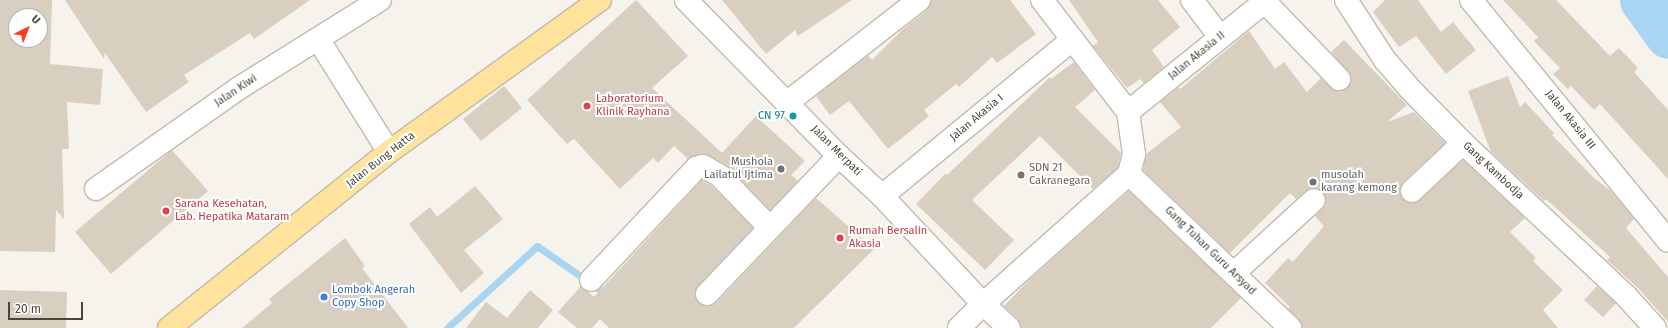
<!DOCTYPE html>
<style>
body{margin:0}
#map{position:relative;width:1668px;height:328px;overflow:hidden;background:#f6f3ec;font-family:"Fira Sans",sans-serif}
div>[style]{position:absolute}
.stream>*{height:7px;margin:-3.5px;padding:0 3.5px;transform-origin:3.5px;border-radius:3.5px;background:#a9d4f2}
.river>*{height:45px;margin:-22.5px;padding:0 22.5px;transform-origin:22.5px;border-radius:22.5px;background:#a9d4f2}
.building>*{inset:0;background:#d8cfc1}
.roads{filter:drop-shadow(1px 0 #c2bbae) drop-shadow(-1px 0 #c2bbae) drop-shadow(0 1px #c2bbae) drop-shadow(0 -1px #c2bbae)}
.minor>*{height:22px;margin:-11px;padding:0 11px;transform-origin:11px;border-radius:11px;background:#fff}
.major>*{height:22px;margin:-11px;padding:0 11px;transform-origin:11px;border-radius:11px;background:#ffe39c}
.dots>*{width:11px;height:11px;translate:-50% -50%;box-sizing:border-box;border:2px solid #fff;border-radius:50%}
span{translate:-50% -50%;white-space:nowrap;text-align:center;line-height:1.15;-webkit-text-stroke:4px #fff;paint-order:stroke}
.street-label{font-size:11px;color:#4b4439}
.health-label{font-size:11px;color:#be3a42}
.left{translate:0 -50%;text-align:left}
.culture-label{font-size:11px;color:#0d838f}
.right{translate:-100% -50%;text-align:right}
.worship-label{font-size:11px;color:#5b616d}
.education-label{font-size:11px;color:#785e54}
.shop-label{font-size:11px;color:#366cbe}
.north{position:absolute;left:8px;top:8px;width:40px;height:40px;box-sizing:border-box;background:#fff;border:1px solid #b7b4b0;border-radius:50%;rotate:43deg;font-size:11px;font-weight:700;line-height:16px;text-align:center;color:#4b4439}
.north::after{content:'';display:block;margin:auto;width:14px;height:18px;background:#fc3f1d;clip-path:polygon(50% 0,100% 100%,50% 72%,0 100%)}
.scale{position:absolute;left:8px;top:302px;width:75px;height:18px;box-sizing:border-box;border:2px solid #4b4439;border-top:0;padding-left:5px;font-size:12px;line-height:14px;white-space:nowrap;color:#4b4439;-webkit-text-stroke:3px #fff;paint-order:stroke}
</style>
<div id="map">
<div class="stream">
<i style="left:447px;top:328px;width:122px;rotate:-42.3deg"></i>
<i style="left:537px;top:246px;width:86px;rotate:34.6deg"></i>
</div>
<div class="river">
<i style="left:1642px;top:0;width:44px;rotate:54.2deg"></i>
</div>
<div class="building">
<i style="clip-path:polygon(evenodd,0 0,52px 0,50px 64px,103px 69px,100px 105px,67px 102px,69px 149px,62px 149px,64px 219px,56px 210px,55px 252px,0 251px,0 0,16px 16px,40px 16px,40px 40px,16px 40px,16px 16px)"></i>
<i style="clip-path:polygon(65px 0,310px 0,254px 39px,250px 33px,184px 75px,189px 82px,146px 112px,105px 53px,104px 59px)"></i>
<i style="clip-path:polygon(636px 0,688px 56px,652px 88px,722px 153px,756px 116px,805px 161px,791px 175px,798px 181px,770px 210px,727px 165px,705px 154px,688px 159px,674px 146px,658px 163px,653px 158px,620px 189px,574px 139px,567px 144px,527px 100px)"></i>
<i style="clip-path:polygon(722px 0,852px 0,798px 36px,795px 30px,766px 54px)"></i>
<i style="clip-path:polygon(931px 0,1010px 0,1036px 34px,997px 63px,992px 57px,959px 87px,956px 84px,924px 110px,929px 116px,888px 149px,849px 101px,830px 115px,816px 96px,868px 55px,872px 60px,903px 29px,927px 10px)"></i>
<i style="clip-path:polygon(1069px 0,1158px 0,1180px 27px,1152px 50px,1164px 67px,1144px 83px,1140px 79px,1127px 88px,1093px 46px,1098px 42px)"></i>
<i style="clip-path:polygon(1385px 0,1418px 0,1441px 32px,1453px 22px,1476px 50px,1446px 74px,1416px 36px,1399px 47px,1373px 12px)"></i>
<i style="clip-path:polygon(1503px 0,1556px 0,1610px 56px,1619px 48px,1638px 68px,1634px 72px,1668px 110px,1668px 179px,1600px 104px,1594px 110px,1571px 86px,1568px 89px,1553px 74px,1560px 68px,1534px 41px,1538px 37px)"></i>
<i style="clip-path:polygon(1249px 31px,1275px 69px,1284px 62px,1307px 92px,1321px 78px,1335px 91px,1348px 88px,1351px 76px,1331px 52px,1344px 40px,1407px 105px,1387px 122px,1414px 112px,1445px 143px,1403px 182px,1400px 193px,1403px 199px,1409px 203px,1420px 200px,1463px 160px,1525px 218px,1510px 232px,1536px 258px,1533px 261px,1563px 290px,1543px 310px,1558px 328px,1302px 328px,1299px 319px,1288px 309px,1290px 307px,1265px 283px,1288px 258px,1293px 262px,1324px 226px,1315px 216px,1326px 204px,1323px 191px,1311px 188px,1296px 199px,1290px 193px,1230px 253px,1143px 170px,1146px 154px,1181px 127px,1160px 102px,1179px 87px,1180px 89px)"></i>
<i style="clip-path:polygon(1074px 62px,1095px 90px,1075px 107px,1121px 153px,1118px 167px,1093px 189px,1040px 136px,972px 200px,1014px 240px,985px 270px,916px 204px,945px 174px,947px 175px,1050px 77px,1051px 79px)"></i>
<i style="clip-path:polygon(1508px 76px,1520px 107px,1525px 102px,1554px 133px,1552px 135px,1594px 178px,1611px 191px,1634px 219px,1626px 228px,1668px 277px,1668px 322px,1638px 288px,1607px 260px,1610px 257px,1546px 199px,1544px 201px,1491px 152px,1468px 91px)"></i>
<i style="clip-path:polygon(504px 86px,522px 108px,481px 141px,463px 119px)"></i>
<i style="clip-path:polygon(172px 150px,208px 191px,111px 274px,75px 232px)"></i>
<i style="clip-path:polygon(702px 180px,712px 186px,753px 228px,698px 286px,695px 297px,704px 306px,716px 303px,816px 198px,874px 249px,794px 328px,609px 328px,600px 319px,592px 328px,577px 328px,558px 312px,581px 286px,594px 297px)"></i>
<i style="clip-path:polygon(475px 186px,503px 219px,464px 250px,484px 273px,461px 293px,409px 224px,430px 207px,437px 217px)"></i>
<i style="clip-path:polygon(1129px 191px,1241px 298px,1211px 328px,1021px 328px,1018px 319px,1004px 306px,1029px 280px)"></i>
<i style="clip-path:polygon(345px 238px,365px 266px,362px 268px,408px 328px,242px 328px,272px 303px,269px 299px)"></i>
<i style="clip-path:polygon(1597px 286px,1616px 303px,1603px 317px,1584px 300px)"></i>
<i style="clip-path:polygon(0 290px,67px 292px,66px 328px,0 328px)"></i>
<i style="clip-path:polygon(530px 290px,553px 310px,538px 328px,466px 328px,486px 302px,507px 318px)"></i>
</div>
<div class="roads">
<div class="minor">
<i style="left:686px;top:0;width:219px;rotate:45.6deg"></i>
<i style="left:839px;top:156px;width:59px;rotate:42.9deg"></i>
<i style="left:882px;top:196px;width:148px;rotate:46.9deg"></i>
<i style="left:983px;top:304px;width:34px;rotate:135deg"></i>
<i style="left:1192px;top:0;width:46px;rotate:52.9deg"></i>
<i style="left:1346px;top:0;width:72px;rotate:57deg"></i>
<i style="left:1385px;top:60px;width:38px;rotate:49deg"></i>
<i style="left:1410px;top:89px;width:76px;rotate:45.5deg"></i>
<i style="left:1463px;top:143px;width:224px;rotate:43.2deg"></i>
<i style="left:1626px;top:296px;width:43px;rotate:47.8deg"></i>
<i style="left:1471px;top:0;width:311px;rotate:50.7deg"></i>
<i style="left:1265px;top:2px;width:107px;rotate:46.1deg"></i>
<i style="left:318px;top:39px;width:133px;rotate:57.9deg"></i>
<i style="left:788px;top:102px;width:166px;rotate:-37.9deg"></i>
<i style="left:1128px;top:112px;width:179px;rotate:-38.9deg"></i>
<i style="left:1129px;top:174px;width:223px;rotate:43.7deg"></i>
<i style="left:96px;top:189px;width:175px;rotate:-35.2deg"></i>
<i style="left:239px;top:88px;width:166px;rotate:-32deg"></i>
<i style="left:1412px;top:191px;width:70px;rotate:-43.3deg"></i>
<i style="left:882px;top:196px;width:246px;rotate:-39.4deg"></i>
<i style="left:1234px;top:273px;width:108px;rotate:-42.4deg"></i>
<i style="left:591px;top:280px;width:154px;rotate:-46.8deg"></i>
<i style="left:696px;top:168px;width:7px;rotate:-16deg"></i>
<i style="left:703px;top:166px;width:20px;rotate:30deg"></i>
<i style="left:720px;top:176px;width:71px;rotate:46.1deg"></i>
<i style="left:707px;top:294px;width:191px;rotate:-46.3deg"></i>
<i style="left:1009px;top:328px;width:35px;rotate:-137deg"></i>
<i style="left:983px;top:304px;width:195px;rotate:-41.7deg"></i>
<i style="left:1129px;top:174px;width:21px;rotate:-76deg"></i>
<i style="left:1134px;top:154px;width:42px;rotate:-98.1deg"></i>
<i style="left:1128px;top:112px;width:141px;rotate:-127.5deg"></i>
</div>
<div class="major">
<i style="left:169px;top:328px;width:282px;rotate:-38.7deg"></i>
<i style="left:389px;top:152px;width:260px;rotate:-35.8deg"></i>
</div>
</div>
<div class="dots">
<i style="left:587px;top:106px;background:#e0444e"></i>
<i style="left:793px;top:116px;background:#0f9aa8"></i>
<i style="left:781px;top:169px;background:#6b7280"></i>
<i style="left:1021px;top:175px;background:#8d6e63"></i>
<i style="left:1313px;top:182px;background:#6b7280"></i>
<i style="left:166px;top:211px;background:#e0444e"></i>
<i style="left:840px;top:238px;background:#e0444e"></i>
<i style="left:324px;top:297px;background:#3f7fe0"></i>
</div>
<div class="street-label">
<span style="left:1197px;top:56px;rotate:-39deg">Jalan Akasia II</span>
<span style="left:236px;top:91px;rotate:-34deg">Jalan Kiwi</span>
<span style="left:977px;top:118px;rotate:-40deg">Jalan Akasia I</span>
<span style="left:1570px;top:120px;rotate:51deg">Jalan Akasia III</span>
<span style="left:836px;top:151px;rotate:45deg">Jalan Merpati</span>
<span style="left:381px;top:160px;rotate:-38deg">Jalan Bung Hatta</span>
<span style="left:1493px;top:171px;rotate:43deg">Gang Kambodja</span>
<span style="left:1210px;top:251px;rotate:44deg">Gang Tuhan Guru Arsyad</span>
</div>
<div class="health-label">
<span class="left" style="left:596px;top:106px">Laboratorium<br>Klinik Rayhana</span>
<span class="left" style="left:175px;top:211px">Sarana Kesehatan,<br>Lab. Hepatika Mataram</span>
<span class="left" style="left:849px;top:238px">Rumah Bersalin<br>Akasia</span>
</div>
<div class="culture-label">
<span class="right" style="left:785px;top:116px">CN 97</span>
</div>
<div class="worship-label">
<span class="right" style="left:773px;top:169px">Mushola<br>Lailatul Ijtima</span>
<span class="left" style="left:1321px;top:182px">musolah<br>karang kemong</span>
</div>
<div class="education-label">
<span class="left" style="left:1029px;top:175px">SDN 21<br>Cakranegara</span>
</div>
<div class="shop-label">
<span class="left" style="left:332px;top:297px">Lombok Angerah<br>Copy Shop</span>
</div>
<div class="north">U</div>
<div class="scale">20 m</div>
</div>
